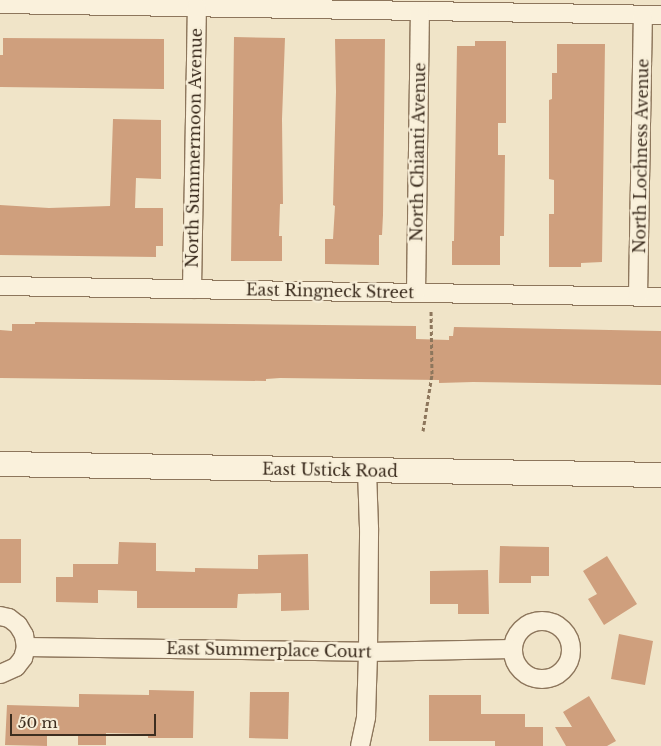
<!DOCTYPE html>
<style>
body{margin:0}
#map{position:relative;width:661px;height:746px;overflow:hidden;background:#f0e4c8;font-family:"Libre Baskerville",serif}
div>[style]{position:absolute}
.building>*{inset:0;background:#cf9f7d}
.path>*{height:3px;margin-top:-1.5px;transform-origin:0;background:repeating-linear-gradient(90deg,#8d765c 0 4px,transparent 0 6.5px)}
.roads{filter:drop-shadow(1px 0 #8d765c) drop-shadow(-1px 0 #8d765c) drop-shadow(0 1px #8d765c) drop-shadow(0 -1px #8d765c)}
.minor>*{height:18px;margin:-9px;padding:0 9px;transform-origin:9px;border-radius:9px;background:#faf1dc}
.minor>.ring{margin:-9px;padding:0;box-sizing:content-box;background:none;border:18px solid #faf1dc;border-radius:50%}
.secondary>*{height:24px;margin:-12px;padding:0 12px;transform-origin:12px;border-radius:12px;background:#faf1dc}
span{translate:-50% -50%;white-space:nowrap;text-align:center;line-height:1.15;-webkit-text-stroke:4.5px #f7eed8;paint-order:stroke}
.street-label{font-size:16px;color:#3d2e20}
.scale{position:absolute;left:10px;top:714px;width:146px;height:22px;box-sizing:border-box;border:2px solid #3d2e20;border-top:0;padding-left:6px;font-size:15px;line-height:18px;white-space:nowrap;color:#3d2e20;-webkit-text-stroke:4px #f7eed8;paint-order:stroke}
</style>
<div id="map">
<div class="building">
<i style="clip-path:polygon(234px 37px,285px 38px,282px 119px,283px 204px,280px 204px,279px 236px,282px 236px,282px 261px,231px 261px)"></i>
<i style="clip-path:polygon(3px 38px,164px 39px,164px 89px,0 87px,0 55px,3px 55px)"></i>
<i style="clip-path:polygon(335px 39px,385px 39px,383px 215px,382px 235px,379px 235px,379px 265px,325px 264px,325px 239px,333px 239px,335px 206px,333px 205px,336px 92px)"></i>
<i style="clip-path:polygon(475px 41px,506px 41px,506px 123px,498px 123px,498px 155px,505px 155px,504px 236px,500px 236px,500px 265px,452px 265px,452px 241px,454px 241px,457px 46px,475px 46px)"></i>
<i style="clip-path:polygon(557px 44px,605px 44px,602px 262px,581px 263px,581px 267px,549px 267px,549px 214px,554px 214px,554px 180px,549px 179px,549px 100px,552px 99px,552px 73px,557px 73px)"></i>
<i style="clip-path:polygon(113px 119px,161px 120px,161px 179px,136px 178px,135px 208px,163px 208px,163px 246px,156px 246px,156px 257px,0 255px,0 205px,49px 208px,110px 206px)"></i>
<i style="clip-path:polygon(35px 322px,416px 326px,416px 339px,449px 340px,449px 336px,453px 336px,454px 327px,661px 331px,661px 385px,473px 382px,439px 383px,439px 380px,280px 378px,266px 379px,266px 381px,0 378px,0 330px,12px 331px,12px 324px,35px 324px)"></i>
<i style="clip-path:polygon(0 539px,21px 539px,21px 583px,0 583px)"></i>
<i style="clip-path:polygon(119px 542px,156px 543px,156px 571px,195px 572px,195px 568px,258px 569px,258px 555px,308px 554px,309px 610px,281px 611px,281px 593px,238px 594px,237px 608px,137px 608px,137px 591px,98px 590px,98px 603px,56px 602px,56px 577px,73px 577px,73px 564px,118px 564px)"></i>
<i style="clip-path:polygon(500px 546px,549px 547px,549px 576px,531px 576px,531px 583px,499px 583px)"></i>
<i style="clip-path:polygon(607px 556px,637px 604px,604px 625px,588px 599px,597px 594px,583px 571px)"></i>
<i style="clip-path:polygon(488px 570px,489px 614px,458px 614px,458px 604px,430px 604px,430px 571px)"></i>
<i style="clip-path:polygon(619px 634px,653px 641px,645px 685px,611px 679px)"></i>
<i style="clip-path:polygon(149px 690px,194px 691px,193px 738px,148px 738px,148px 734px,106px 733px,106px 745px,78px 745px,78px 735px,47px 734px,47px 746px,5px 745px,7px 705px,79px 707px,79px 694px,149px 695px)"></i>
<i style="clip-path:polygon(250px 692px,289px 692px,288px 739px,249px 738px)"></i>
<i style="clip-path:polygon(429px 695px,481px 695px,481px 714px,525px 714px,525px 727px,543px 727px,543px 746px,495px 746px,495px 741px,429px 741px)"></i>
<i style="clip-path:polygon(589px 696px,616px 741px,607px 746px,566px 746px,555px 727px,572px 727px,563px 712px)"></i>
</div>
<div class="path">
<i style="left:423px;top:431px;width:58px;rotate:-81deg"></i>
<i style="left:432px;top:374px;width:63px;rotate:-90.9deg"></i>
</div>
<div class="roads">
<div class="minor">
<i style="left:0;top:4px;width:661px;rotate:0.95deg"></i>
<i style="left:0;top:286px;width:661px;rotate:0.95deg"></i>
<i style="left:192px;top:289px;width:282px;rotate:-89deg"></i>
<i style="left:416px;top:293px;width:282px;rotate:-89.2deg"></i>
<i style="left:638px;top:296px;width:281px;rotate:-89deg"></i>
<i style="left:0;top:616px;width:9px;rotate:13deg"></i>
<i style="left:9px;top:618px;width:11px;rotate:38deg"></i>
<i style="left:18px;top:625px;width:12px;rotate:59deg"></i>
<i style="left:24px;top:635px;width:12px;rotate:81deg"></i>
<i style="left:26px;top:647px;width:11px;rotate:105deg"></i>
<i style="left:23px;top:658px;width:11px;rotate:128deg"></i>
<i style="left:16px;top:667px;width:17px;rotate:156deg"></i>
<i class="ring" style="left:513px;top:621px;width:40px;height:40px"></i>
<i style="left:26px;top:647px;width:342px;rotate:0.8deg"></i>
<i style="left:368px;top:652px;width:144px;rotate:-1.2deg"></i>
<i style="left:360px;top:746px;width:30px;rotate:-78deg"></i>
<i style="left:366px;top:717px;width:65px;rotate:-88.2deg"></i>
<i style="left:368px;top:652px;width:124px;rotate:-89.5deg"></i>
<i style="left:369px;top:528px;width:58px;rotate:-92deg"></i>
</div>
<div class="secondary">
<i style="left:0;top:464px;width:661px;rotate:0.95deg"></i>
</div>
</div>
<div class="street-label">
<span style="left:194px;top:148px;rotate:-89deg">North Summermoon Avenue</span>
<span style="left:418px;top:152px;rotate:-89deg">North Chianti Avenue</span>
<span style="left:641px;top:156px;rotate:-89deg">North Lochness Avenue</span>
<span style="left:330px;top:291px;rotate:1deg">East Ringneck Street</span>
<span style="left:330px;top:470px;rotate:1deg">East Ustick Road</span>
<span style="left:269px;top:650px;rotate:1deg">East Summerplace Court</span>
</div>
<div class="scale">50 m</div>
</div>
